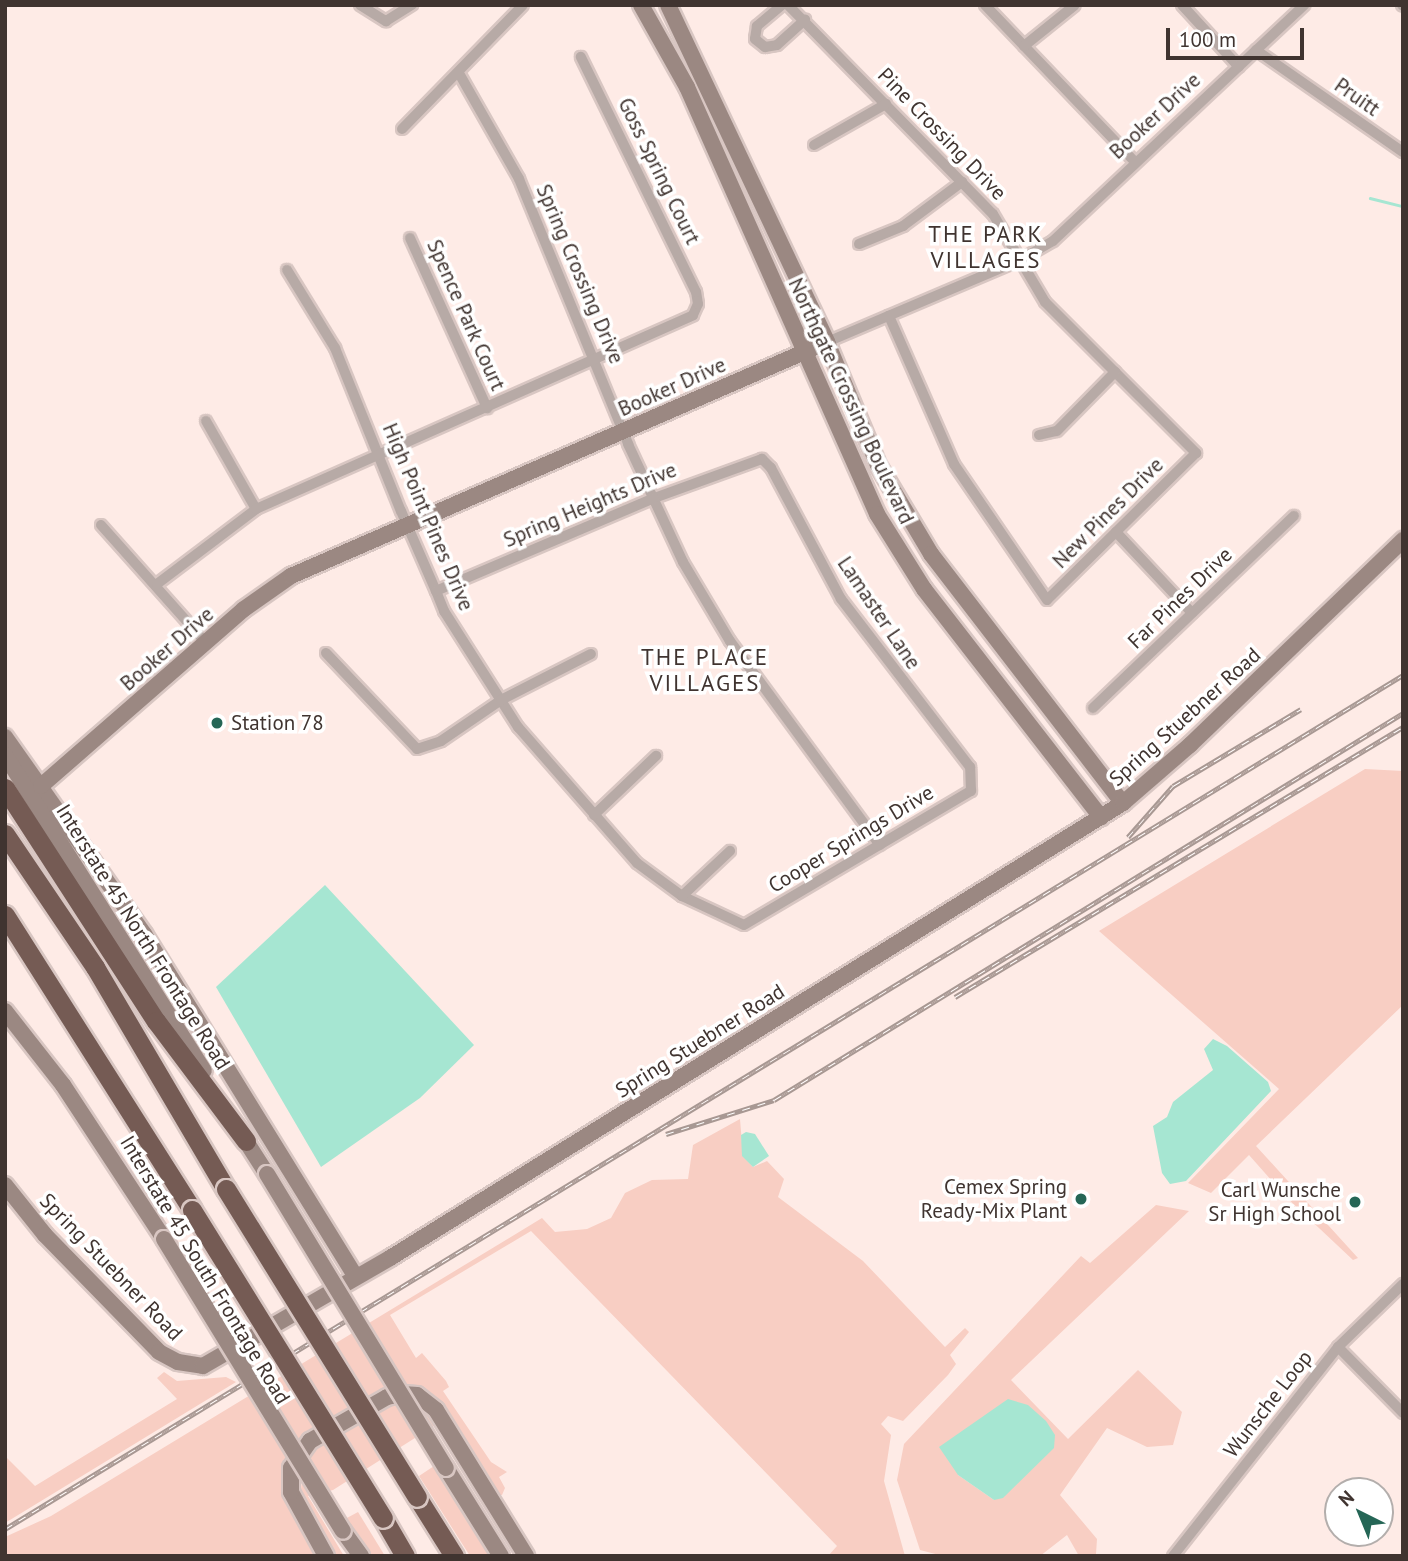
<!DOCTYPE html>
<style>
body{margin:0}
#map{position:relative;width:1408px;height:1561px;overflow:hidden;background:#feebe6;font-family:"PT Sans",sans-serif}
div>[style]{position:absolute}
.green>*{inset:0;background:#f8cec3}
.water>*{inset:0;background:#a6e6d2}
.stream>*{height:2.5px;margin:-1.25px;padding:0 1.25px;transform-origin:1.25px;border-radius:1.25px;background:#a6e6d2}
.roads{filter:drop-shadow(2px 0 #d8c6c2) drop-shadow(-2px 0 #d8c6c2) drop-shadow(0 2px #d8c6c2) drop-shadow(0 -2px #d8c6c2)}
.street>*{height:10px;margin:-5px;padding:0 5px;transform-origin:5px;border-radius:5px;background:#b7aaa6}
.secondary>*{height:16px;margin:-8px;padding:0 8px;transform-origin:8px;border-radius:8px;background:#9b8882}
.highway>*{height:19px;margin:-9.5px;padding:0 9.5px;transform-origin:9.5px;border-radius:9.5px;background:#755b54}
.rail>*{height:5px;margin-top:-2.5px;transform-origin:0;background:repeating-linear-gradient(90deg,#fff 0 8px,#a89893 0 16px);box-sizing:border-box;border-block:2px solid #a89893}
.bridges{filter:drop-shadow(2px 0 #d8c6c2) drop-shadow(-2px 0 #d8c6c2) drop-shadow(0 2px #d8c6c2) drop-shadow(0 -2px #d8c6c2)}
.secondary-bridge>*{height:16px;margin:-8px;padding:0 8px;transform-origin:8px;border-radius:8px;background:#9b8882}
.highway-bridge>*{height:19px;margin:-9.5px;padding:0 9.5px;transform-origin:9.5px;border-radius:9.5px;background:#755b54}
.dots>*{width:19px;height:19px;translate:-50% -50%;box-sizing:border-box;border:4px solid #fff;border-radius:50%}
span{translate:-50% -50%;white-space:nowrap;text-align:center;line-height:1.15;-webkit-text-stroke:7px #fff;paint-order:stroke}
.street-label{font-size:21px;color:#403430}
.poi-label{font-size:21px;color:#403430}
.left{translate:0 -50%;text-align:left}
.right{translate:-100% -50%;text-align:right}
.neighbourhood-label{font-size:23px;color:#403430;letter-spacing:2px}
.frame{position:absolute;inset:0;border:7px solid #403430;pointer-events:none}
.north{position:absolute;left:1324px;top:1477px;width:70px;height:70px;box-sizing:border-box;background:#fff;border:2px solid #b3aeac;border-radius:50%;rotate:317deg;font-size:19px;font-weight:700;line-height:28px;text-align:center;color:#403430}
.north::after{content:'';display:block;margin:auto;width:24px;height:32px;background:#256656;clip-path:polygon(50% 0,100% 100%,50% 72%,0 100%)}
.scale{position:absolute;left:1166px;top:28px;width:138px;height:32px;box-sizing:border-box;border:4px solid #403430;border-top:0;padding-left:9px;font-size:21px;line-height:24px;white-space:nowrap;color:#403430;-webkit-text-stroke:5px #fff;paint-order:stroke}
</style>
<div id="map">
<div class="green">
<i style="clip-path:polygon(1365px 769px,1403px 771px,1403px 1005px,1256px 1146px,1358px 1258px,1353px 1260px,1286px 1197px,1249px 1155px,1211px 1193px,1188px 1183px,1279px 1089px,1099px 931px)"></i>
<i style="clip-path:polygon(740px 1119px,743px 1156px,753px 1167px,767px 1161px,784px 1179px,778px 1197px,863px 1261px,945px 1347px,965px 1328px,969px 1332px,950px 1355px,956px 1364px,948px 1375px,903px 1421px,888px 1416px,881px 1424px,891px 1435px,884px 1481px,905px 1556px,828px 1556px,837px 1546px,531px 1231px,390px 1315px,416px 1358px,422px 1353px,446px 1381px,449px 1387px,443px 1391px,491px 1462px,507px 1472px,499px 1477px,505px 1488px,502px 1495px,495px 1495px,440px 1407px,386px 1390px,288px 1467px,321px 1556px,5px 1556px,5px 1537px,51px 1516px,542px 1218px,555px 1232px,587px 1229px,611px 1218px,625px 1193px,652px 1180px,688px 1179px,693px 1145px)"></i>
<i style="clip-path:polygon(evenodd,1156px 1205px,1189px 1211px,1011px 1380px,1068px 1439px,1138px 1370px,1182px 1412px,1173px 1445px,1147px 1447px,1107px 1428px,1060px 1495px,1097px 1539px,1096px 1554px,1079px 1556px,1067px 1535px,1040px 1556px,943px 1556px,920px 1550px,897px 1480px,904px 1444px,1081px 1256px,1090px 1263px,1156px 1205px,1055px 1435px,994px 1500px,958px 1475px,1055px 1435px)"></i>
<i style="clip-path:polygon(164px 1372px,177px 1381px,226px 1377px,236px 1382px,5px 1523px,5px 1456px,35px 1486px,177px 1399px,157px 1378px)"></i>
<i style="clip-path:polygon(386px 1401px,422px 1405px,437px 1424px,333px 1490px,308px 1496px,344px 1556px,333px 1556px,300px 1497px,305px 1455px)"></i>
<i style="clip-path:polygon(434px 1466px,482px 1543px,492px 1556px,470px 1556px,428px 1490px,419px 1476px)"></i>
<i style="clip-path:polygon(358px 1512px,385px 1556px,370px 1556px,345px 1519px)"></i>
</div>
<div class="water">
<i style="clip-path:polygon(325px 885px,474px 1045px,420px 1098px,321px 1167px,216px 987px)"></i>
<i style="clip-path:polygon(1213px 1039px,1227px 1046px,1268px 1082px,1271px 1091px,1186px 1181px,1170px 1184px,1162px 1173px,1153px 1126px,1167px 1117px,1173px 1102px,1213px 1070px,1204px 1049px)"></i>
<i style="clip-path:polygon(746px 1132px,755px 1134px,769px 1156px,753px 1167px,742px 1156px,741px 1135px)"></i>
<i style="clip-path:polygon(1008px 1399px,1028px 1405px,1046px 1421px,1055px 1435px,1054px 1448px,1003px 1498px,994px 1500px,958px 1475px,939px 1447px)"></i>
</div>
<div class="stream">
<i style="left:1370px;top:198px;width:34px;rotate:14deg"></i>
</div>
<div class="roads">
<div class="street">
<i style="left:360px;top:5px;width:31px;rotate:32deg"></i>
<i style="left:386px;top:21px;width:31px;rotate:-32deg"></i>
<i style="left:782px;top:5px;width:33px;rotate:140deg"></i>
<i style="left:757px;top:26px;width:13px;rotate:99deg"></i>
<i style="left:755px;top:39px;width:13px;rotate:39deg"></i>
<i style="left:765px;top:47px;width:12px;rotate:-9deg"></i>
<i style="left:777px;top:45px;width:38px;rotate:-42deg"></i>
<i style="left:788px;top:5px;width:293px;rotate:45.6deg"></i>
<i style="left:993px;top:214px;width:102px;rotate:59.4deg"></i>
<i style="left:1045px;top:302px;width:214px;rotate:45deg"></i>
<i style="left:1196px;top:453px;width:209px;rotate:135.4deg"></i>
<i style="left:1047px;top:600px;width:165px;rotate:-124.4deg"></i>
<i style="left:954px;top:464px;width:162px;rotate:-113.7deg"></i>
<i style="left:985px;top:5px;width:217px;rotate:46.3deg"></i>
<i style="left:1182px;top:5px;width:84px;rotate:47.4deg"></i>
<i style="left:1402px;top:5px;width:1px;rotate:45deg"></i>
<i style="left:1024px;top:46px;width:65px;rotate:-38.8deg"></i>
<i style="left:1256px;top:50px;width:179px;rotate:34.8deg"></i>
<i style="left:460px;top:75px;width:120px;rotate:60.4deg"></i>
<i style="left:519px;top:179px;width:287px;rotate:67.6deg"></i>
<i style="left:628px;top:444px;width:130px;rotate:65deg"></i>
<i style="left:683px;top:562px;width:92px;rotate:59.3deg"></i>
<i style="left:730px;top:641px;width:253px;rotate:53.7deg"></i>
<i style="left:402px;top:129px;width:173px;rotate:-45.7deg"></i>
<i style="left:814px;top:145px;width:83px;rotate:-29.7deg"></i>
<i style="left:410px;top:238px;width:187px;rotate:65.6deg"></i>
<i style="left:859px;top:244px;width:48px;rotate:-22.2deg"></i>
<i style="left:903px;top:226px;width:74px;rotate:-36.7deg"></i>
<i style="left:287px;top:270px;width:92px;rotate:58.4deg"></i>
<i style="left:335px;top:348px;width:176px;rotate:68deg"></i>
<i style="left:401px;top:511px;width:87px;rotate:66.4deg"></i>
<i style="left:436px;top:591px;width:22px;rotate:68deg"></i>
<i style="left:444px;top:611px;width:138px;rotate:57.5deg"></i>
<i style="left:518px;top:727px;width:181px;rotate:48.8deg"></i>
<i style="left:637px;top:863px;width:56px;rotate:36.3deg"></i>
<i style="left:682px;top:896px;width:68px;rotate:25.1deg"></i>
<i style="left:744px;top:925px;width:264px;rotate:-30.6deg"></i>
<i style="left:971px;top:791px;width:24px;rotate:-92deg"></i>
<i style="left:970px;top:767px;width:212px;rotate:-127.5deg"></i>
<i style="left:841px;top:599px;width:149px;rotate:-118.1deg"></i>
<i style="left:771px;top:468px;width:13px;rotate:-135deg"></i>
<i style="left:762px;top:459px;width:115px;rotate:160.1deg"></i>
<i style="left:654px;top:498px;width:237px;rotate:156.9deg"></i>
<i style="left:827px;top:342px;width:210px;rotate:-23deg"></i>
<i style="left:1020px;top:260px;width:38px;rotate:-30deg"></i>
<i style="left:1053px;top:241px;width:345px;rotate:-43.2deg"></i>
<i style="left:206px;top:421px;width:101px;rotate:60.4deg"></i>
<i style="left:1039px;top:435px;width:18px;rotate:-13deg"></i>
<i style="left:1057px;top:431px;width:83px;rotate:-45.5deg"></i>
<i style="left:101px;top:525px;width:158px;rotate:48.3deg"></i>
<i style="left:1116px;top:532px;width:111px;rotate:46.8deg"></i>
<i style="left:157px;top:584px;width:124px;rotate:-37.1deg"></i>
<i style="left:256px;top:509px;width:478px;rotate:-23.9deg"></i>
<i style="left:693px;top:315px;width:12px;rotate:-66deg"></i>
<i style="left:698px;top:304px;width:12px;rotate:-99deg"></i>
<i style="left:696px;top:292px;width:262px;rotate:-116.1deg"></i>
<i style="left:326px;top:653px;width:132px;rotate:46.5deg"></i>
<i style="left:417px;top:749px;width:25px;rotate:-18deg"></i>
<i style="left:441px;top:741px;width:73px;rotate:-34.3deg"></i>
<i style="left:501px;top:700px;width:101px;rotate:-27.1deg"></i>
<i style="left:1093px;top:708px;width:278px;rotate:-43.7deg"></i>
<i style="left:594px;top:815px;width:86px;rotate:-43.6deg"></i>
<i style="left:682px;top:896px;width:66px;rotate:-43.2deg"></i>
<i style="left:1338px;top:1347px;width:93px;rotate:45.4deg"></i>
<i style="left:1173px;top:1556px;width:266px;rotate:-51.7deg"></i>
<i style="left:1338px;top:1347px;width:91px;rotate:-44.1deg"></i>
</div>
<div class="secondary">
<i style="left:641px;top:5px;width:94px;rotate:60.7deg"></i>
<i style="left:687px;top:87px;width:467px;rotate:66deg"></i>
<i style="left:877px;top:514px;width:89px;rotate:57.9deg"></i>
<i style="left:924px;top:589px;width:289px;rotate:52.2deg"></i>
<i style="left:668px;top:5px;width:373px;rotate:64.7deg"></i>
<i style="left:827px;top:342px;width:133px;rotate:67.5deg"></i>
<i style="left:878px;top:465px;width:104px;rotate:59.2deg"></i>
<i style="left:931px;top:554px;width:314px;rotate:52.4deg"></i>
<i style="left:5px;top:737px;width:241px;rotate:54.8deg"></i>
<i style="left:144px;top:934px;width:402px;rotate:58.3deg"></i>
<i style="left:5px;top:755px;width:373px;rotate:57.8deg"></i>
<i style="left:41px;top:786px;width:269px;rotate:-41.1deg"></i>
<i style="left:244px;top:609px;width:57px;rotate:-35.1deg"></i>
<i style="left:291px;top:576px;width:585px;rotate:-23.58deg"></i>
<i style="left:5px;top:1011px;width:94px;rotate:51.9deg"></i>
<i style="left:63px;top:1085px;width:184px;rotate:56.7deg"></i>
<i style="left:240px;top:1132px;width:50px;rotate:57.3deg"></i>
<i style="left:5px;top:1185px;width:64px;rotate:51.3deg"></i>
<i style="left:45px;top:1235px;width:163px;rotate:45.7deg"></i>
<i style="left:159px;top:1352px;width:21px;rotate:28deg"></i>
<i style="left:178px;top:1362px;width:25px;rotate:9deg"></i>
<i style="left:203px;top:1366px;width:216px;rotate:-30deg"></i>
<i style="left:390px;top:1258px;width:863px;rotate:-31.83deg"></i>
<i style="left:1123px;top:803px;width:89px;rotate:-40.9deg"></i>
<i style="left:1190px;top:745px;width:296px;rotate:-43.9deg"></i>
<i style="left:446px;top:1468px;width:104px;rotate:58deg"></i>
<i style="left:343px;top:1531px;width:31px;rotate:54deg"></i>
<i style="left:326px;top:1556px;width:73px;rotate:-118.7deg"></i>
<i style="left:291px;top:1492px;width:24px;rotate:-90deg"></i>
<i style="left:291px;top:1468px;width:33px;rotate:-55deg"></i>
<i style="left:310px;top:1441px;width:89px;rotate:-29.7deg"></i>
<i style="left:387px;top:1397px;width:16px;rotate:-11deg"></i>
<i style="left:403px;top:1394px;width:14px;rotate:4deg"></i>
<i style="left:417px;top:1395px;width:24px;rotate:38deg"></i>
<i style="left:436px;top:1410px;width:172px;rotate:58.3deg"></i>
</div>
<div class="highway">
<i style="left:5px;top:788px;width:278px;rotate:57.1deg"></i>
<i style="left:156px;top:1021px;width:150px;rotate:53.1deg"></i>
<i style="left:5px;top:834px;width:161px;rotate:55.9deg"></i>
<i style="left:95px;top:967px;width:258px;rotate:59.5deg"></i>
<i style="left:5px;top:915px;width:349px;rotate:57.6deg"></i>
<i style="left:417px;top:1497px;width:70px;rotate:57.9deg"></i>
<i style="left:383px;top:1518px;width:44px;rotate:59.9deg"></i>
</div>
</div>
<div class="rail">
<i style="left:1128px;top:837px;width:68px;rotate:-48.6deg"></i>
<i style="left:1173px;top:786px;width:149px;rotate:-31deg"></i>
<i style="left:955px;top:997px;width:523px;rotate:-31.08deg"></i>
<i style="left:666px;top:1134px;width:113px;rotate:-17.5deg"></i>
<i style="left:774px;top:1100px;width:739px;rotate:-31.6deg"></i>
<i style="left:5px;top:1529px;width:1638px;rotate:-31.42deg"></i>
</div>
<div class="bridges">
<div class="secondary-bridge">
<i style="left:267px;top:1174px;width:344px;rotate:58.7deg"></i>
<i style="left:164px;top:1239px;width:342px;rotate:58.5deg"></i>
</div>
<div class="highway-bridge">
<i style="left:226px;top:1189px;width:362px;rotate:58.2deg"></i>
<i style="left:192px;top:1210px;width:362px;rotate:58.2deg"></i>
</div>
</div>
<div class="dots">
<i style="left:217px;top:723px;background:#256656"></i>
<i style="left:1081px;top:1199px;background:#256656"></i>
<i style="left:1355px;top:1202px;background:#256656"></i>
</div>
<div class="street-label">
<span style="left:1357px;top:97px;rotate:35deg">Pruitt</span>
<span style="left:1155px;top:116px;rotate:-43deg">Booker Drive</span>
<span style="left:942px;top:134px;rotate:46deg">Pine Crossing Drive</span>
<span style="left:659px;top:171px;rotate:64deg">Goss Spring Court</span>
<span style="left:580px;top:274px;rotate:67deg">Spring Crossing Drive</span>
<span style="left:466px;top:315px;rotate:66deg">Spence Park Court</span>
<span style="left:672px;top:387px;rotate:-24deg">Booker Drive</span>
<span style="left:851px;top:401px;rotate:65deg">Northgate Crossing Boulevard</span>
<span style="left:590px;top:505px;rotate:-23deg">Spring Heights Drive</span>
<span style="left:1108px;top:513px;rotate:-45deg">New Pines Drive</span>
<span style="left:428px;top:517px;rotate:67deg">High Point Pines Drive</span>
<span style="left:1180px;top:598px;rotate:-44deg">Far Pines Drive</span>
<span style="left:879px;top:613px;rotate:56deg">Lamaster Lane</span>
<span style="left:167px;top:649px;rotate:-41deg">Booker Drive</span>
<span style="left:1185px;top:717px;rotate:-42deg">Spring Stuebner Road</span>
<span style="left:851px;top:839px;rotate:-31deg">Cooper Springs Drive</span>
<span style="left:143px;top:937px;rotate:58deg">Interstate 45 North Frontage Road</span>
<span style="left:700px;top:1041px;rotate:-32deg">Spring Stuebner Road</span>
<span style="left:111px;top:1267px;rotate:46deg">Spring Stuebner Road</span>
<span style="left:205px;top:1270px;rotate:59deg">Interstate 45 South Frontage Road</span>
<span style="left:1268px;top:1404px;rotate:-52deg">Wunsche Loop</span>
</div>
<div class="poi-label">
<span class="left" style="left:231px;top:723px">Station 78</span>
<span class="right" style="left:1067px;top:1199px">Cemex Spring<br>Ready-Mix Plant</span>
<span class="right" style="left:1341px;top:1202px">Carl Wunsche<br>Sr High School</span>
</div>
<div class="neighbourhood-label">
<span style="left:986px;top:247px">THE PARK<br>VILLAGES</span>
<span style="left:705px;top:670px">THE PLACE<br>VILLAGES</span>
</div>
<div class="frame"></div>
<div class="north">N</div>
<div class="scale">100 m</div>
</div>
